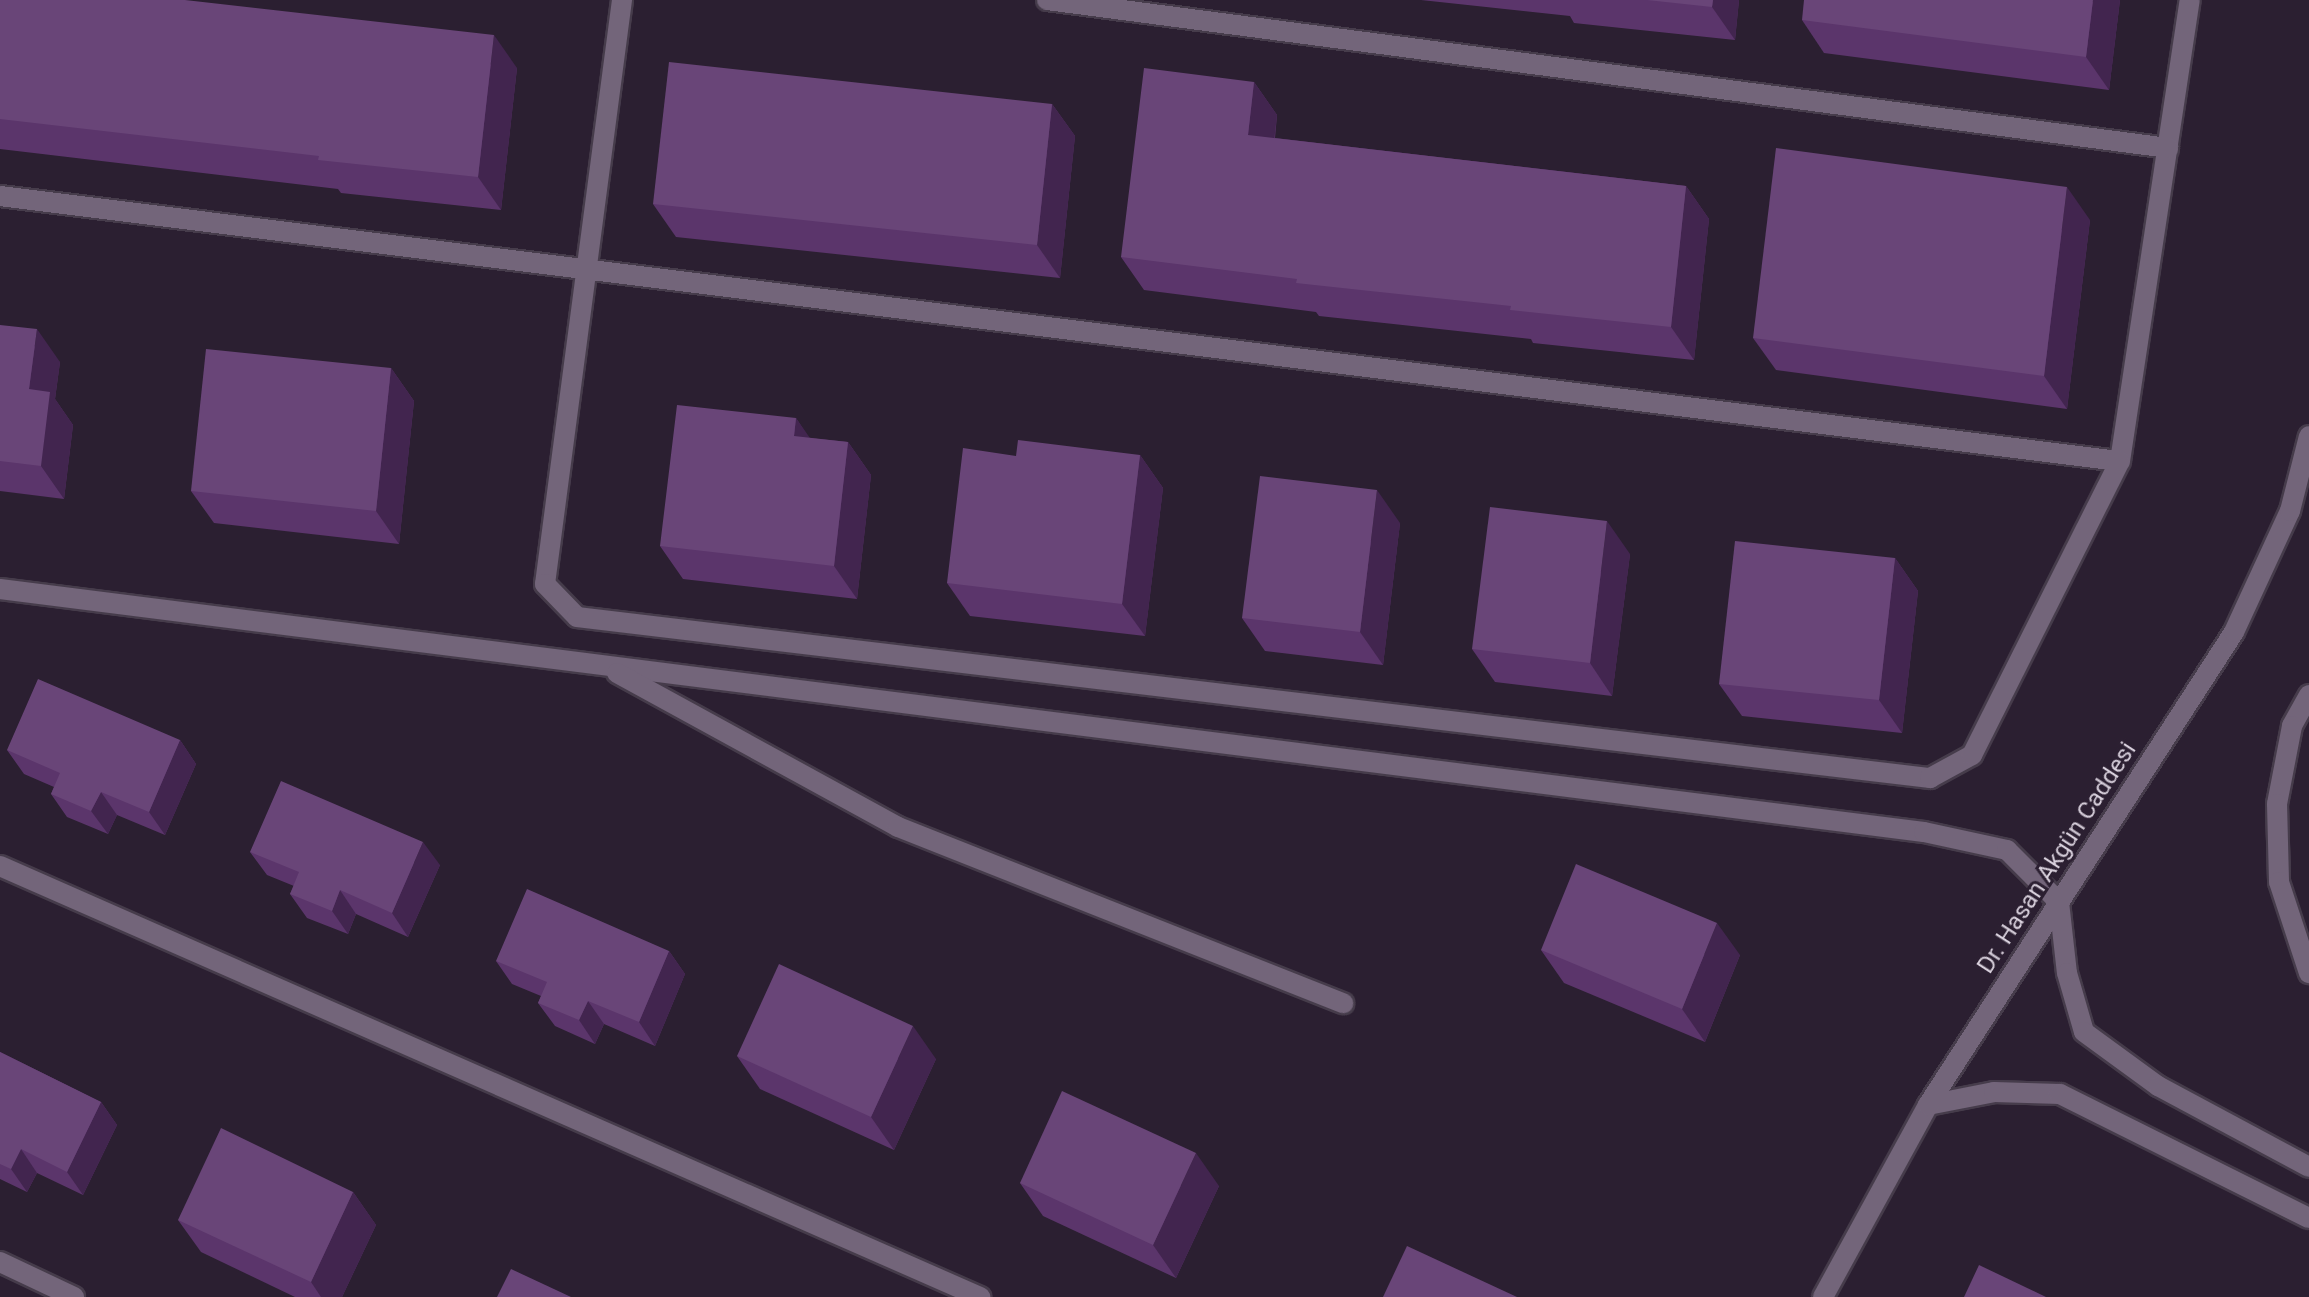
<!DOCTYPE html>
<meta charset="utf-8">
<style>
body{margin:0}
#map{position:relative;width:2309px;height:1297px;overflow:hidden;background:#2b1f31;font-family:Roboto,sans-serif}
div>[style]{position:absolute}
.roads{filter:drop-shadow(2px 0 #463c4b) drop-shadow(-2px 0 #463c4b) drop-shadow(0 2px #463c4b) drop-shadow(0 -2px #463c4b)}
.minor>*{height:20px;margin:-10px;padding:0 10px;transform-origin:10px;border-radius:10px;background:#73657a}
.wall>*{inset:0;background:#5b356b}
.shaded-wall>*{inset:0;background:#42254f}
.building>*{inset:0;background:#694578}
span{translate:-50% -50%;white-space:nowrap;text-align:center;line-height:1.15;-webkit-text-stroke:6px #2b1f31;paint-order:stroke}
.street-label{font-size:24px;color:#d8d0dc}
</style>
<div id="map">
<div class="roads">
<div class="minor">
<i style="left:622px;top:0;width:589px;rotate:97.51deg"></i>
<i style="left:545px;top:584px;width:46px;rotate:45.9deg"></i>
<i style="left:577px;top:617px;width:1363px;rotate:6.79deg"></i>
<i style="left:1930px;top:778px;width:48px;rotate:-28.7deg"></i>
<i style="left:1972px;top:755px;width:329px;rotate:-63.3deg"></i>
<i style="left:2120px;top:461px;width:466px;rotate:-81.4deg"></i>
<i style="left:1047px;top:0;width:1131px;rotate:7.52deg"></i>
<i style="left:0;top:196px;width:2136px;rotate:7.13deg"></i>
<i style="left:0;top:589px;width:1939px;rotate:7.2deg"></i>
<i style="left:1924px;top:832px;width:85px;rotate:12.2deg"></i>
<i style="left:2007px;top:850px;width:74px;rotate:45deg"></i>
<i style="left:2059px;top:902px;width:71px;rotate:83.6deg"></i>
<i style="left:2067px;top:973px;width:61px;rotate:73.9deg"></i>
<i style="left:2084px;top:1032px;width:92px;rotate:36.1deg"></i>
<i style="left:2158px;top:1086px;width:171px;rotate:28.2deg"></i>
<i style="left:617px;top:673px;width:320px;rotate:28.7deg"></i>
<i style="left:898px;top:827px;width:479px;rotate:21.6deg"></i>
<i style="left:2309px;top:695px;width:35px;rotate:119deg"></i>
<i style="left:2292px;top:726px;width:79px;rotate:100.9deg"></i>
<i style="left:2277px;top:804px;width:78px;rotate:88.5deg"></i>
<i style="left:2279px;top:882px;width:96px;rotate:71.8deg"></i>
<i style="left:0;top:866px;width:1071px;rotate:23.74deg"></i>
<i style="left:1928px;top:1105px;width:67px;rotate:-11.1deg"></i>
<i style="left:1994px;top:1092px;width:66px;rotate:1.7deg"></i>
<i style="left:2060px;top:1094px;width:278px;rotate:26.5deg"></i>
<i style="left:0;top:1262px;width:82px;rotate:25.3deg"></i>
<i style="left:1823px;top:1297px;width:219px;rotate:-61.3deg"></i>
<i style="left:1928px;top:1105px;width:563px;rotate:-57.1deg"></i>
<i style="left:2234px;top:632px;width:133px;rotate:-65.2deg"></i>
<i style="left:2290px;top:511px;width:77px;rotate:-75.8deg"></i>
</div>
</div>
<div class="wall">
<i style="clip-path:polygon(0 0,517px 68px,501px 210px,341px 193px,338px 189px,0 149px)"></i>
<i style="clip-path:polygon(1421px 0,1739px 0,1735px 40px,1574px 23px,1570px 16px)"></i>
<i style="clip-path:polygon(2120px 0,2109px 90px,1824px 53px,1802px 20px)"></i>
<i style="clip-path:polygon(1254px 82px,1277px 115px,1275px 138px,1686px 186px,1709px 219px,1694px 360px,1533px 343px,1531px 339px,1319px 316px,1316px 312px,1144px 290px,1121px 257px)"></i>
<i style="clip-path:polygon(1052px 104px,1075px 136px,1060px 278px,676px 237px,653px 204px)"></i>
<i style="clip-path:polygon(2090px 220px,2067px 409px,1776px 370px,1753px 338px)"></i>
<i style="clip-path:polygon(0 325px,60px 362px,55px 399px,73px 425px,64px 499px,0 491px)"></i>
<i style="clip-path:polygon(391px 368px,414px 401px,399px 544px,214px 523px,191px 491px)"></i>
<i style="clip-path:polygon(796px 418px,809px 438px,848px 442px,871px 475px,857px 599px,683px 579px,660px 546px)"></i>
<i style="clip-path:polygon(1140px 455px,1163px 488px,1145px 636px,970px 616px,947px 583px,1016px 456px)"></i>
<i style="clip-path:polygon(1400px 523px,1383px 665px,1265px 651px,1242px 618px)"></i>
<i style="clip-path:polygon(1630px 554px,1612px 696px,1495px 682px,1472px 649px)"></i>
<i style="clip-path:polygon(1895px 558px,1918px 591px,1902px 733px,1742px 716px,1719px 684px)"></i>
<i style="clip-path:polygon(180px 740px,196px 764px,165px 835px,117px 815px,108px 834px,67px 817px,51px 794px,54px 787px,24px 774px,7px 750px)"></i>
<i style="clip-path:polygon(250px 852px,440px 865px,408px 937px,356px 914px,348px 934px,307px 918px,290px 894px,294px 886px,267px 875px)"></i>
<i style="clip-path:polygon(1541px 950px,1740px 955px,1705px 1042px,1564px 983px)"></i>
<i style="clip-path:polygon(669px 951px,685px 974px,655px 1046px,604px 1024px,595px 1044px,555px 1026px,538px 1003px,541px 996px,512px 984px,496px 961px)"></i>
<i style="clip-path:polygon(0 1052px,101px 1102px,117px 1125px,83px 1195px,37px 1173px,27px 1192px,0 1179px)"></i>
<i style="clip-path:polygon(737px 1056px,936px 1059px,894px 1150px,760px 1089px)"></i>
<i style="clip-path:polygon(1020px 1183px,1219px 1186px,1176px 1278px,1043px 1216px)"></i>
<i style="clip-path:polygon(353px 1192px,376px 1225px,342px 1297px,295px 1297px,201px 1252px,178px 1220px)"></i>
</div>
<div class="shaded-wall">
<i style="clip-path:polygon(1713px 0,1739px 0,1735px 40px,1712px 7px)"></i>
<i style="clip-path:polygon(2093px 0,2120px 0,2109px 90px,2086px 57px)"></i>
<i style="clip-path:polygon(494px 35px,517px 68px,501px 210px,478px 177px)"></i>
<i style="clip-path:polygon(1254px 82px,1277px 115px,1271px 168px,1248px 135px)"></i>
<i style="clip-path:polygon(1052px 104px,1075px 136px,1060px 278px,1037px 245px)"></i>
<i style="clip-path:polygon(1686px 186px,1709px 219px,1694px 360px,1671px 327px)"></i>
<i style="clip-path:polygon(2067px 187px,2090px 220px,2067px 409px,2044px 376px)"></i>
<i style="clip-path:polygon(37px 329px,60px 362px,55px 399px,73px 425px,64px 499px,41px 466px,29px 389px)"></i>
<i style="clip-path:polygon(391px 368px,414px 401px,399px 544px,376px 511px)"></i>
<i style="clip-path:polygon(796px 418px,819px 451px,794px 436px)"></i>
<i style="clip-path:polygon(848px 442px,871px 475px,857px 599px,834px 566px)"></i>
<i style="clip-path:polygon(1140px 455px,1163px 488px,1145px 636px,1122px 604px)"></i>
<i style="clip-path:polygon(1377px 490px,1400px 523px,1383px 665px,1360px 632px)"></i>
<i style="clip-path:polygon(1607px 521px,1630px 554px,1612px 696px,1590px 663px)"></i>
<i style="clip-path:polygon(1895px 558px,1918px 591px,1902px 733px,1879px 700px)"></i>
<i style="clip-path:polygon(180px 740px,196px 764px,165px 835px,149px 812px)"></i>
<i style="clip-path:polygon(101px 792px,117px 815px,108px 834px,91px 811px)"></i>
<i style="clip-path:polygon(423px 842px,440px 865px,408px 937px,392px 913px)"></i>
<i style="clip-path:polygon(340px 890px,356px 914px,348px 934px,332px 911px)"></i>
<i style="clip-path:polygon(1717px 923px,1740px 955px,1705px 1042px,1682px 1009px)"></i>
<i style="clip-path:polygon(669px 951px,685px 974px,655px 1046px,639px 1022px)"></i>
<i style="clip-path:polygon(588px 1001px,604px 1024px,595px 1044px,579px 1020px)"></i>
<i style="clip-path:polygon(913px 1026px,936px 1059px,894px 1150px,871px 1117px)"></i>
<i style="clip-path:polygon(101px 1102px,117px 1125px,83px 1195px,67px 1172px)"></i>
<i style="clip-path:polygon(21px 1149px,37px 1173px,27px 1192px,11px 1169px)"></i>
<i style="clip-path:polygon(1196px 1153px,1219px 1186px,1176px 1278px,1153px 1245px)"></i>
<i style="clip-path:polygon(353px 1192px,376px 1225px,342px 1297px,321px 1297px,311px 1282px)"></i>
</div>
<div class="building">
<i style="clip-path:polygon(0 0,185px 0,494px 35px,478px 177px,318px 160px,319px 156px,0 119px)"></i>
<i style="clip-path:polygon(1647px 0,1713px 0,1712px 7px)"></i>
<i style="clip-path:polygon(1804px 0,2093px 0,2086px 57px,1802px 20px)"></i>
<i style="clip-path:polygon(669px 62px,1052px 104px,1037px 245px,653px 204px)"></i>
<i style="clip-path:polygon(1144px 68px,1254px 82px,1248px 135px,1686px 186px,1671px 327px,1510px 310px,1511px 306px,1296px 283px,1297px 279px,1121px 257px)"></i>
<i style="clip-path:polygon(1776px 148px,2067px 187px,2044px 376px,1753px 338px)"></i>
<i style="clip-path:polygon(0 325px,37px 329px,29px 389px,50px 392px,41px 466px,0 461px)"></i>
<i style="clip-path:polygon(206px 349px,391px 368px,376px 511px,191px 491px)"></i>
<i style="clip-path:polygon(677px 405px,796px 418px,794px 436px,848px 442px,834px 566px,660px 546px)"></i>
<i style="clip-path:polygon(1018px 440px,1140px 455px,1122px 604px,947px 583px,963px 448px,1016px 456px)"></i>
<i style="clip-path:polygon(1260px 476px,1377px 490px,1360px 632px,1242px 618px)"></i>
<i style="clip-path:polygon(1490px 507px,1607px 521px,1590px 663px,1472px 649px)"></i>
<i style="clip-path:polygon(1735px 541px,1895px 558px,1879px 700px,1719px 684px)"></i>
<i style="clip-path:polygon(38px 679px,180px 740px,149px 812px,101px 792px,91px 811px,51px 794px,60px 773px,7px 750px)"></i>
<i style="clip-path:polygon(281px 781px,423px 842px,392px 913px,340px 890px,332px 911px,290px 894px,299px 872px,250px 852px)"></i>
<i style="clip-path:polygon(1576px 864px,1717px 923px,1682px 1009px,1541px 950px)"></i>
<i style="clip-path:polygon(527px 889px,669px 951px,639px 1022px,588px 1001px,579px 1020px,538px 1003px,547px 982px,496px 961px)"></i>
<i style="clip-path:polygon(779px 964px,913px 1026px,871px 1117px,737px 1056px)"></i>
<i style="clip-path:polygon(0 1052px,101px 1102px,67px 1172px,21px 1149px,11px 1169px,0 1164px)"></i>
<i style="clip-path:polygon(1062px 1091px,1196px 1153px,1153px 1245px,1020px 1183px)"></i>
<i style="clip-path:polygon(221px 1128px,353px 1192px,311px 1282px,178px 1220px)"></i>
<i style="clip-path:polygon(1407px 1246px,1517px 1297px,1383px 1297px)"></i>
<i style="clip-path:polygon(1979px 1265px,2046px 1297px,1964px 1297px)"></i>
<i style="clip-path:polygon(511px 1269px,571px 1297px,497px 1297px)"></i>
</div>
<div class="street-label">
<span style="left:2057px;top:858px;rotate:-57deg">Dr. Hasan Akgün Caddesi</span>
</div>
</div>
